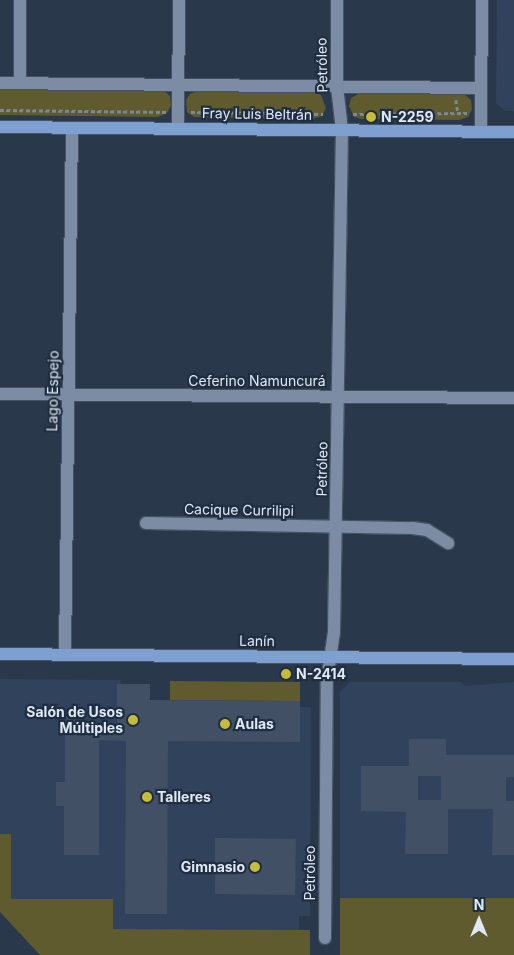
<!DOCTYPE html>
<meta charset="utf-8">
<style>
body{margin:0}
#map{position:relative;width:514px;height:955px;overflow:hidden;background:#2a384c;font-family:Inter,sans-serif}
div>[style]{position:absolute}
.built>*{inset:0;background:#31425c}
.green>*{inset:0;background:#5f5b2f}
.building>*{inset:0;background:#425066}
.path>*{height:2.5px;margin-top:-1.25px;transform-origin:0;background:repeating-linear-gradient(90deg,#7c8899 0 4px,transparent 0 6.5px)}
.roads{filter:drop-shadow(1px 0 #475364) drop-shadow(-1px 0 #475364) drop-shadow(0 1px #475364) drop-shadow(0 -1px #475364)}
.minor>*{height:12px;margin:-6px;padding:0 6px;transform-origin:6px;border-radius:6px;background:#7c8ca4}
.major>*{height:12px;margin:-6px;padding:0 6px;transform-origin:6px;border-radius:6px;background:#7ea0d1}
.dots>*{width:14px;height:14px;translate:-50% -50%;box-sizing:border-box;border:2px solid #202e41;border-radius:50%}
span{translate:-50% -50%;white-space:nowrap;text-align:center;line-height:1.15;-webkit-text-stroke:4.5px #202e41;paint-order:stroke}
.street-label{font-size:14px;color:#dfe8f5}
.poi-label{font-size:14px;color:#dfe8f5;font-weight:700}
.left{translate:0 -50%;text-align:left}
.right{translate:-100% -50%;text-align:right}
.north{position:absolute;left:454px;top:895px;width:50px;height:50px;-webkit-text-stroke:4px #202e41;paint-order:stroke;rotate:0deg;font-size:14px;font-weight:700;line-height:20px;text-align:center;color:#dfe8f5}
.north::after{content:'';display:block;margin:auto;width:18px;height:22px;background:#dfe8f5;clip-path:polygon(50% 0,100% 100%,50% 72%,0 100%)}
</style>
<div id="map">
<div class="built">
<i style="clip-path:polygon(497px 0,514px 0,514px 111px,505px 111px,496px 103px)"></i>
<i style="clip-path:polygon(0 679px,120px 680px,121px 684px,150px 684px,150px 700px,300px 701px,300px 707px,311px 707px,310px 916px,299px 916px,299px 930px,113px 929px,113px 899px,10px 899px,11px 834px,0 834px)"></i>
<i style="clip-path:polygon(350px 682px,461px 682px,465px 686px,514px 682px,514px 898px,340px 898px,340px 692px)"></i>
</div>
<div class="green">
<i style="clip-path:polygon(0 88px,163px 90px,170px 96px,171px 105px,167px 113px,158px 117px,0 115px)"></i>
<i style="clip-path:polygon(198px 91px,313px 92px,321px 95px,326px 108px,322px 116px,313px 119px,194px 117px,187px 112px,186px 100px,190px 94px)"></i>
<i style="clip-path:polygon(362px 92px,464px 94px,471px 100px,472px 109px,468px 117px,459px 120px,362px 119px,354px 117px,349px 106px,351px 98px)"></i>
<i style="clip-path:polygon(170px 681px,300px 682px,300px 701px,170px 700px)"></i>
<i style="clip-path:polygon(0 834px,11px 834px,11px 899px,113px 899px,113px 929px,310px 930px,310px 955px,40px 955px,0 912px)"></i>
<i style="clip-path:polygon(340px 898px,514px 898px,514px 955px,340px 955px)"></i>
</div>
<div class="building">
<i style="clip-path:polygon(117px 684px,150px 684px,150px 700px,300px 701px,300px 742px,168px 741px,167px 914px,125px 914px,126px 741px,99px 740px,99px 855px,64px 855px,64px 806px,56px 806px,56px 782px,65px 782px,65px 716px,77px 716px,77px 727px,117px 727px)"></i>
<i style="clip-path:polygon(evenodd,409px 739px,446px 739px,446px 755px,514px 755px,514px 777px,506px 777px,506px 801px,514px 801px,514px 855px,492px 855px,493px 809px,448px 809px,448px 854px,405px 854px,406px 812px,361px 811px,361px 766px,409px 766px,409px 739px,418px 776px,441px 776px,441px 800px,418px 800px,418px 776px)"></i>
<i style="clip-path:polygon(215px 838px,296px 839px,295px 895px,215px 894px)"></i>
</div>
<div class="path">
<i style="left:456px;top:100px;width:13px;rotate:81deg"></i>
<i style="left:0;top:110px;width:166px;rotate:0.7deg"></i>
<i style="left:191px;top:112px;width:132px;rotate:0.9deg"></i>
<i style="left:353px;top:114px;width:114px;rotate:-0.5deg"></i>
</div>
<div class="roads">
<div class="minor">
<i style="left:0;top:83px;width:481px;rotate:0.6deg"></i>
<i style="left:20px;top:83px;width:83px;rotate:-90deg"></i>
<i style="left:178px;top:129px;width:129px;rotate:-89.6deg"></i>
<i style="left:481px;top:131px;width:131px;rotate:-89.6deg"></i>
<i style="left:0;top:394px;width:514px;rotate:0.45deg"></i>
<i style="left:146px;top:523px;width:267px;rotate:1.1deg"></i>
<i style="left:413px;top:528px;width:14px;rotate:8deg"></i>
<i style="left:427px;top:530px;width:25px;rotate:32deg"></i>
<i style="left:65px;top:654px;width:526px;rotate:-89.24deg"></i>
<i style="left:325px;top:938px;width:258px;rotate:-89.6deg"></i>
<i style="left:327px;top:680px;width:49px;rotate:-81.7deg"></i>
<i style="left:334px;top:632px;width:502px;rotate:-89.09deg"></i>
<i style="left:342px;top:130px;width:43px;rotate:-96.6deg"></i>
<i style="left:337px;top:87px;width:87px;rotate:-90deg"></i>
</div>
<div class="major">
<i style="left:0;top:127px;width:514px;rotate:0.56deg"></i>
<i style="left:0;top:654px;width:514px;rotate:0.56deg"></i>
</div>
</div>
<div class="dots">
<i style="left:371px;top:117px;background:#c7bb3c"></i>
<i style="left:286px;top:674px;background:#c7bb3c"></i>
<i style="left:133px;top:720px;background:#c7bb3c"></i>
<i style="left:225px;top:724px;background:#c7bb3c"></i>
<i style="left:147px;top:797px;background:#c7bb3c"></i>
<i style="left:255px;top:867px;background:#c7bb3c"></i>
</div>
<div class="street-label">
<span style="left:322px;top:65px;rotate:-91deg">Petróleo</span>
<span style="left:257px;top:114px;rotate:1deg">Fray Luis Beltrán</span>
<span style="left:257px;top:381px">Ceferino Namuncurá</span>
<span style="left:53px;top:391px;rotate:-89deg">Lago Espejo</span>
<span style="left:322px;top:469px;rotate:-89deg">Petróleo</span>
<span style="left:239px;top:510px;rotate:1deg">Cacique Currilipi</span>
<span style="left:257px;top:641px;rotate:1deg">Lanín</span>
<span style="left:310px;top:873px;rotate:-90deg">Petróleo</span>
</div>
<div class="poi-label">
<span class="left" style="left:381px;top:117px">N-2259</span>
<span class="left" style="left:296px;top:674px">N-2414</span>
<span class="right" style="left:123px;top:720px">Salón de Usos<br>Múltiples</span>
<span class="left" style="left:235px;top:724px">Aulas</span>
<span class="left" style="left:157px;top:797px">Talleres</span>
<span class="right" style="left:245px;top:867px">Gimnasio</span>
</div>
<div class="north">N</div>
</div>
